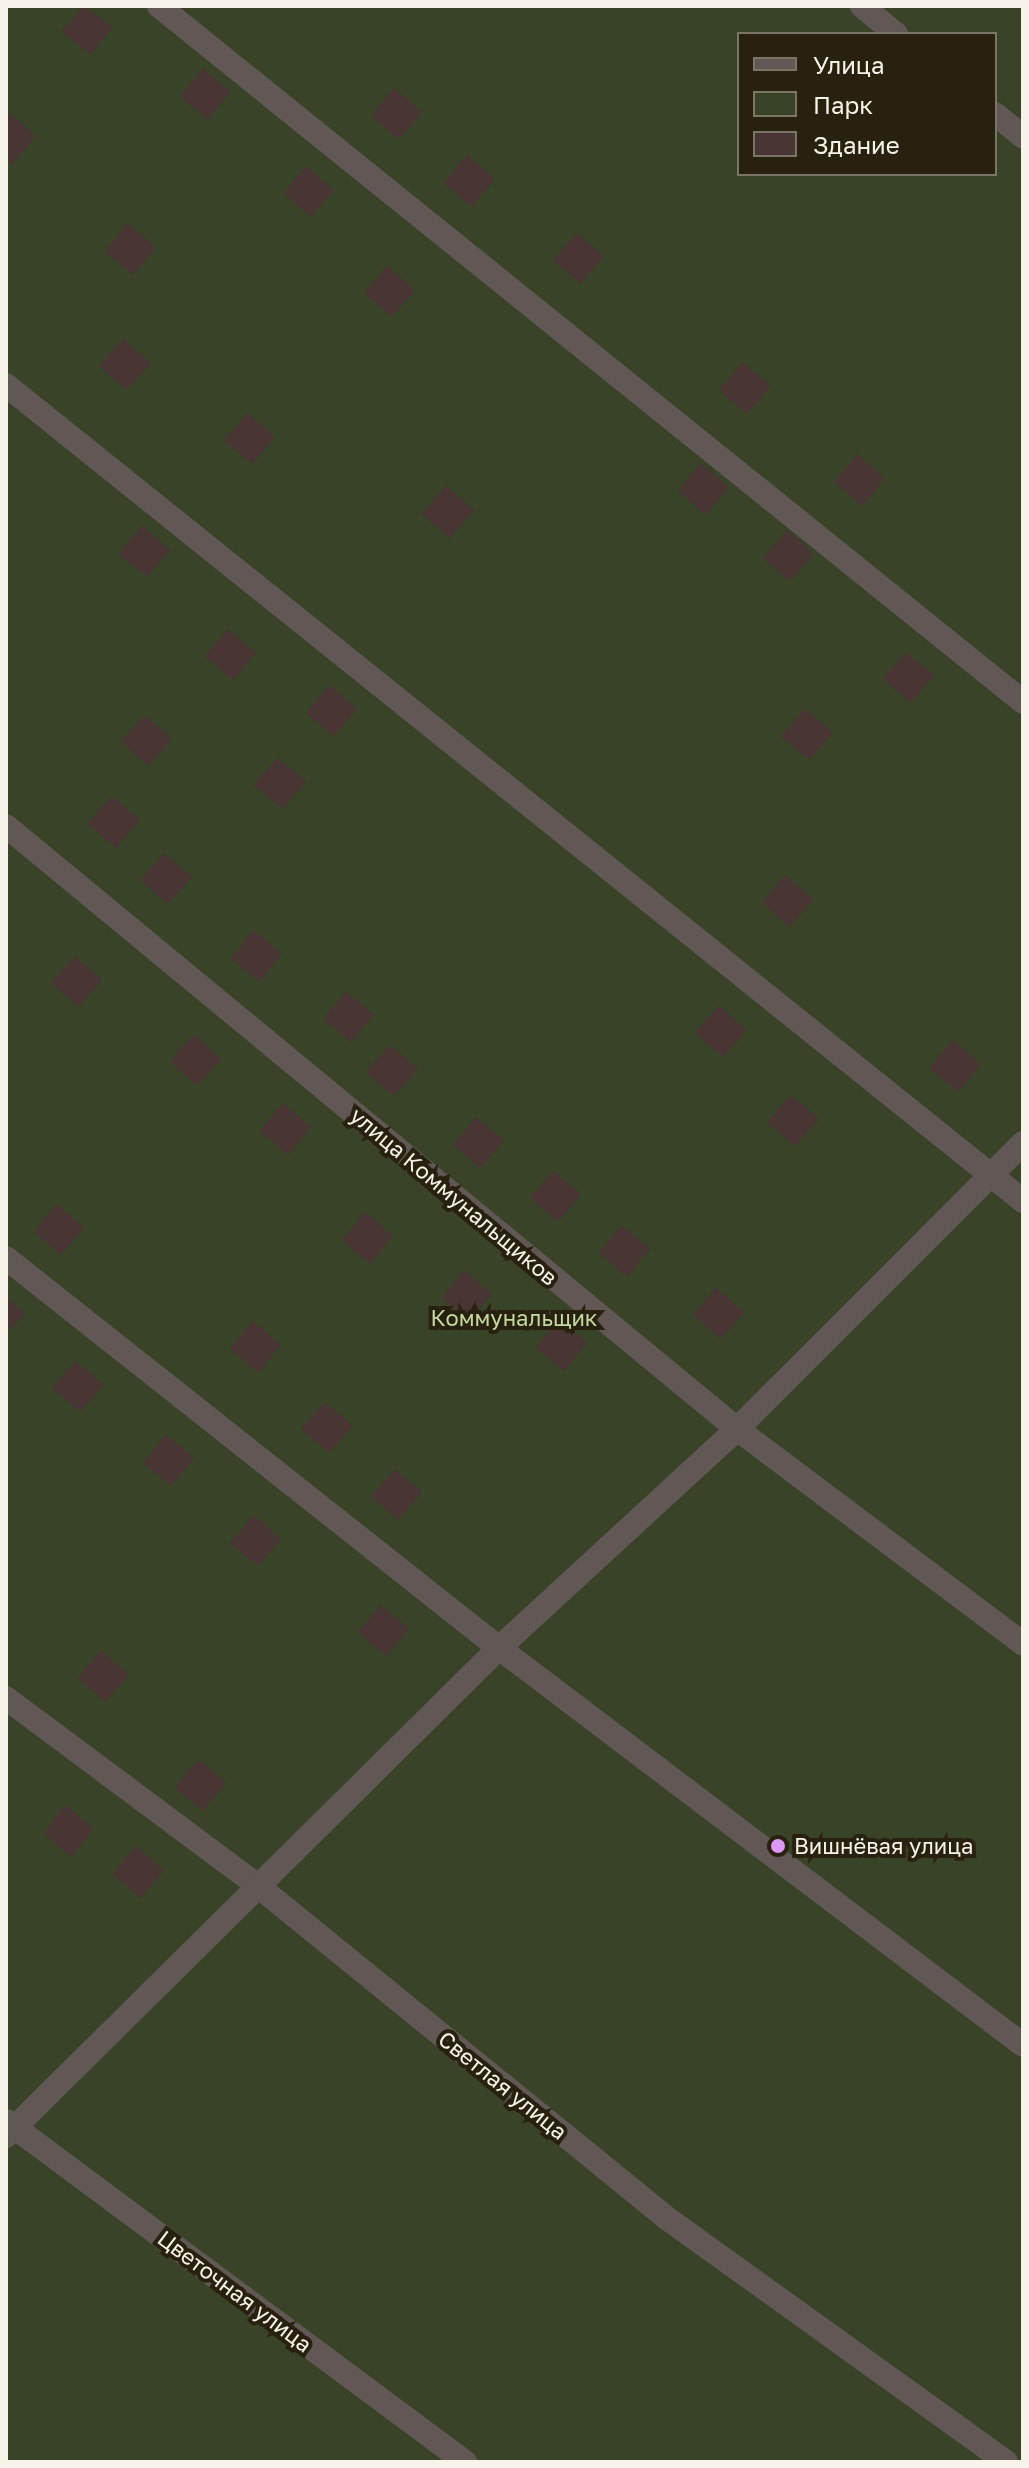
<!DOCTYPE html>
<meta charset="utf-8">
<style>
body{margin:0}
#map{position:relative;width:1029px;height:2468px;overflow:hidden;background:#282110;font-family:"Golos Text",sans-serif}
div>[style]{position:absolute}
.green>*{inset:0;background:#384327}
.building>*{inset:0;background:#493533}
.street>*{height:24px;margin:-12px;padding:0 12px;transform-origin:12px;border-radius:12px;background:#615754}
.dots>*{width:22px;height:22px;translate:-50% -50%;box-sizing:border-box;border:4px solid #282110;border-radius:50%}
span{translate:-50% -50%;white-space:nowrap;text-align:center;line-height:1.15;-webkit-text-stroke:8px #282110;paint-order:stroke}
.street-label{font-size:22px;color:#f7f3e8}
.park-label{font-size:22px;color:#c3d9a0}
.poi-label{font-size:22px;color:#f7f3e8}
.left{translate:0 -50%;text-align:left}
.frame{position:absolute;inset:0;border:8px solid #f7f3e8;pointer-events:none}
.legend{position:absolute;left:737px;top:32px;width:260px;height:144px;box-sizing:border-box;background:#282110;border:2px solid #7b7566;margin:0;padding:10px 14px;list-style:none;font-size:24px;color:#f7f3e8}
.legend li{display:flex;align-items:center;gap:16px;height:40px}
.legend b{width:40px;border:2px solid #7b7566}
</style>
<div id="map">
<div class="green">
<i style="clip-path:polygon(evenodd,6px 6px,1023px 6px,1023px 2462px,6px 2462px,6px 6px,739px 34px,995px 34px,995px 174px,739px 174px,739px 34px)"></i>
</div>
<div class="building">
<i style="clip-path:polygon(84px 6px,113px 27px,90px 55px,62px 31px)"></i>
<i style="clip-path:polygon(203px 68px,230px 92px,208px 120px,180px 96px)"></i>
<i style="clip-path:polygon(394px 88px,422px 112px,399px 139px,371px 116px)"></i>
<i style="clip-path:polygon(8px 112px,36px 136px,12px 164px,6px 159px)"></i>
<i style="clip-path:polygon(467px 155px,495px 179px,472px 207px,444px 183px)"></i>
<i style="clip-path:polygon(306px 166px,334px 190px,311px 217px,283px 193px)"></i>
<i style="clip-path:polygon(128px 223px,156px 248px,133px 275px,105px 251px)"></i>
<i style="clip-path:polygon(577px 233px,604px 256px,581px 284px,553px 260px)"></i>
<i style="clip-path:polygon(387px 266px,415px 290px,392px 317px,364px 293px)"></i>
<i style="clip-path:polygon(123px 339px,151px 363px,127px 390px,99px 366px)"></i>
<i style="clip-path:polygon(743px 362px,771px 386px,747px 414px,719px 390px)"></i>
<i style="clip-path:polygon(248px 413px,275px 437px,252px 464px,224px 440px)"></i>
<i style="clip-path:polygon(858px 454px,885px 479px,862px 506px,834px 482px)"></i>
<i style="clip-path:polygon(701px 463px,729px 487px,706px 515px,678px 491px)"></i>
<i style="clip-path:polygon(446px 486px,474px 510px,450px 538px,422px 514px)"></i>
<i style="clip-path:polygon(142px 526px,170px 550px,147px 577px,119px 554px)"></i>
<i style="clip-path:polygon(787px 530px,814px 554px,790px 581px,763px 558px)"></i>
<i style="clip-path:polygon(228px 629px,256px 653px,233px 680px,205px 656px)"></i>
<i style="clip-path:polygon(906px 652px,934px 675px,911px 703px,883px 679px)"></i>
<i style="clip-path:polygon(329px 685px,357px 709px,334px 736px,306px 713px)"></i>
<i style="clip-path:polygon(805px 709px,833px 733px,809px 760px,781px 736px)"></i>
<i style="clip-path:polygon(144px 715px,172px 738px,149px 766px,121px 742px)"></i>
<i style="clip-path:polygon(278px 758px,306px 782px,282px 809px,254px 785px)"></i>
<i style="clip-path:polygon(112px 796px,140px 820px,116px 848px,88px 824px)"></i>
<i style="clip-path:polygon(164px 853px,192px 877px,168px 904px,140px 880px)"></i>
<i style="clip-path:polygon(785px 875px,813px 899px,790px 927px,762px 903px)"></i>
<i style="clip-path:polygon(254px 930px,282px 954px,259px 982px,231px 958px)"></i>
<i style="clip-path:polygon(75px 956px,102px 980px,79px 1007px,51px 983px)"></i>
<i style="clip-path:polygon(346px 991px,374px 1015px,351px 1042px,323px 1019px)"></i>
<i style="clip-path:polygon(719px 1006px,747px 1030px,723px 1057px,695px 1033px)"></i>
<i style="clip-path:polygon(194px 1034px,221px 1059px,198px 1086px,170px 1062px)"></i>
<i style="clip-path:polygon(953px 1040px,981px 1064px,958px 1092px,929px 1068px)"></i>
<i style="clip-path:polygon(390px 1045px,418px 1069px,394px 1096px,366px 1072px)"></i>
<i style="clip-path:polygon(791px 1095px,819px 1119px,795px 1146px,767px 1122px)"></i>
<i style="clip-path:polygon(283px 1103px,311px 1127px,288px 1155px,260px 1131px)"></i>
<i style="clip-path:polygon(476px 1117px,504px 1141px,480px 1168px,453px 1144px)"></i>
<i style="clip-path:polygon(553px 1171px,581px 1194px,558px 1222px,530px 1198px)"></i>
<i style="clip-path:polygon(57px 1204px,84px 1228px,61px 1255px,34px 1232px)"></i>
<i style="clip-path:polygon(365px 1212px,393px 1236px,370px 1264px,342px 1240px)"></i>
<i style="clip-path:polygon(622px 1225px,650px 1249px,627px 1277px,599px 1253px)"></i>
<i style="clip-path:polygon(464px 1270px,492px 1294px,469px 1321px,442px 1298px)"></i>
<i style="clip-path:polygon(716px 1288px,744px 1312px,721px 1339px,693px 1315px)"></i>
<i style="clip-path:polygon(6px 1297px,25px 1313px,6px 1335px)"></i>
<i style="clip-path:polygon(560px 1319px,587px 1343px,564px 1371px,536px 1347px)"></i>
<i style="clip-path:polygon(253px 1321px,281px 1345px,258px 1373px,230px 1349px)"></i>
<i style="clip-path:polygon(76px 1361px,104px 1385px,80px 1412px,52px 1388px)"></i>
<i style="clip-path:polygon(325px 1402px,353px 1426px,329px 1453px,301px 1429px)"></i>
<i style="clip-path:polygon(166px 1434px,194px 1458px,171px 1486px,143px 1463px)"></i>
<i style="clip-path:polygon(395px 1469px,422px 1492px,398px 1520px,371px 1496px)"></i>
<i style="clip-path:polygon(254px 1515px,281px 1539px,258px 1566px,230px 1543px)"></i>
<i style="clip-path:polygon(381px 1605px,409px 1629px,386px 1656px,358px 1632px)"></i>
<i style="clip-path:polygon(101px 1650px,129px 1675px,105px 1702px,78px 1678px)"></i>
<i style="clip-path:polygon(199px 1759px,226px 1783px,203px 1811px,175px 1787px)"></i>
<i style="clip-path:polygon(66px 1805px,94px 1829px,71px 1857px,43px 1833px)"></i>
<i style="clip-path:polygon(136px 1846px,164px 1870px,141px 1898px,113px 1874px)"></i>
</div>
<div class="street">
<i style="left:159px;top:6px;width:1109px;rotate:38.85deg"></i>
<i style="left:862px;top:6px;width:44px;rotate:39.5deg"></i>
<i style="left:995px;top:114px;width:36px;rotate:39deg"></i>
<i style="left:6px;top:385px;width:1304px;rotate:38.74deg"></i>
<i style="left:6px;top:826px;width:948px;rotate:39.52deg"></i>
<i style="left:737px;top:1429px;width:358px;rotate:36.9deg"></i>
<i style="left:6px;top:1258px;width:629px;rotate:38.35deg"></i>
<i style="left:499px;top:1648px;width:657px;rotate:37.15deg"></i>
<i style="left:6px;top:1698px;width:314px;rotate:36.7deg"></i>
<i style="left:258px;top:1886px;width:528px;rotate:39.08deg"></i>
<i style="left:668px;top:2219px;width:416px;rotate:35.7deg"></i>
<i style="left:6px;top:2121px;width:572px;rotate:36.61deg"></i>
<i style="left:6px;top:2136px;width:694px;rotate:-44.71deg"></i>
<i style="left:499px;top:1648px;width:323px;rotate:-42.6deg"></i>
<i style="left:737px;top:1429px;width:404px;rotate:-45deg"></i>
</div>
<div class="dots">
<i style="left:778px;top:1846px;background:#db99f5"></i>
</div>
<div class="street-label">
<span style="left:454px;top:1196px;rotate:40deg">улица Коммунальщиков</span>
<span style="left:503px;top:2085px;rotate:39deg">Светлая улица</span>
<span style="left:235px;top:2291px;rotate:37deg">Цветочная улица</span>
</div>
<div class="park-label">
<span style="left:514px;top:1318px">Коммунальщик</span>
</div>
<div class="poi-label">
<span class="left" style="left:794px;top:1846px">Вишнёвая улица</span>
</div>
<div class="frame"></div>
<ul class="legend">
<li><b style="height:10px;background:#615754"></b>Улица</li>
<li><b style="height:22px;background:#384327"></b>Парк</li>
<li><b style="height:22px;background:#493533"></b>Здание</li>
</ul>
</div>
